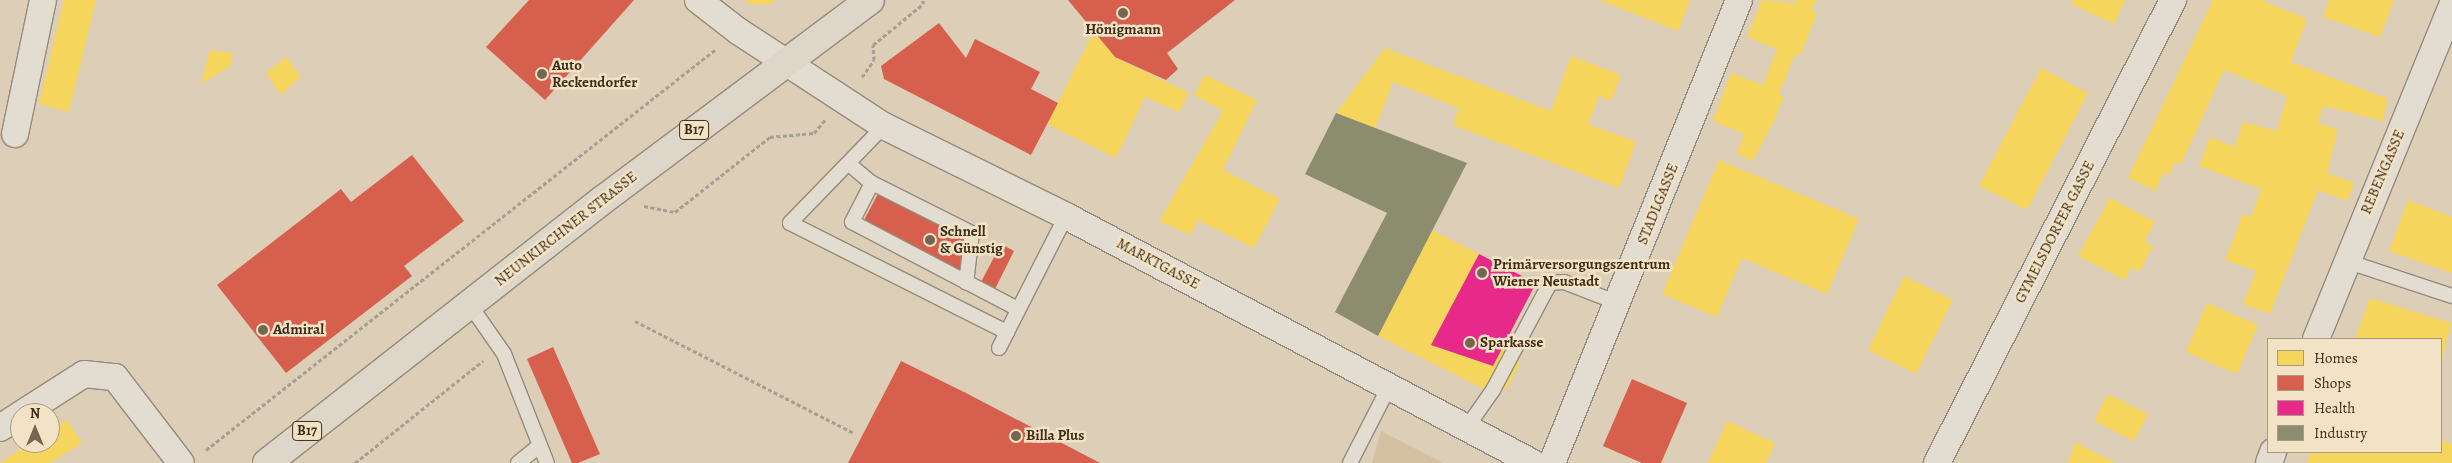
<!DOCTYPE html>
<meta charset="utf-8">
<style>
body{margin:0}
#map{position:relative;width:2452px;height:463px;overflow:hidden;background:#dcceb7;font-family:Alegreya,serif}
div>[style]{position:absolute}
.green>*{inset:0;background:#d4c1a2}
.homes>*{inset:0;background:#f6d55c}
.shops>*{inset:0;background:#d6604d}
.health>*{inset:0;background:#e7298a}
.industry>*{inset:0;background:#8c8c6e}
.path>*{height:3px;margin-top:-1.5px;transform-origin:0;background:repeating-linear-gradient(90deg,#a69f94 0 4px,transparent 0 6.5px)}
.roads{filter:drop-shadow(1px 0 #958b7c) drop-shadow(-1px 0 #958b7c) drop-shadow(0 1px #958b7c) drop-shadow(0 -1px #958b7c)}
.service>*{height:14px;margin:-7px;padding:0 7px;transform-origin:7px;border-radius:7px;background:#e3dcd0}
.minor>*{height:26px;margin:-13px;padding:0 13px;transform-origin:13px;border-radius:13px;background:#e3dcd0}
.primary>*{height:28px;margin:-14px;padding:0 14px;transform-origin:14px;border-radius:14px;background:#ded6c8}
.dots>*{width:14px;height:14px;translate:-50% -50%;box-sizing:border-box;border:2px solid #f2e2c6;border-radius:50%}
span{translate:-50% -50%;white-space:nowrap;text-align:center;line-height:1.15;-webkit-text-stroke:5px #f2e2c6;paint-order:stroke}
.shield-label span{padding:1px 4px;background:#f2e2c6;border:1px solid;border-radius:4px;-webkit-text-stroke-width:0}
.shield-label{font-size:14px;color:#3f2d18;font-weight:700}
.poi-label{font-size:15px;color:#3f2d18;font-weight:700}
.left{translate:0 -50%;text-align:left}
.street-label{font-size:15px;color:#3f2d18}
.legend{position:absolute;left:2267px;top:338px;width:175px;height:115px;box-sizing:border-box;background:#f2e2c6;border:1px solid #aa9a80;margin:0;padding:6px 9px;list-style:none;font-size:15px;color:#3f2d18}
.legend li{display:flex;align-items:center;gap:10px;height:25px}
.legend b{width:25px;border:1px solid #aa9a80}
.north{position:absolute;left:10px;top:403px;width:50px;height:50px;box-sizing:border-box;background:#f2e2c6;border:1px solid #aa9a80;border-radius:50%;rotate:0deg;font-size:14px;font-weight:700;line-height:20px;text-align:center;color:#3f2d18}
.north::after{content:'';display:block;margin:auto;width:18px;height:22px;background:#766550;clip-path:polygon(50% 0,100% 100%,50% 72%,0 100%)}
</style>
<div id="map">
<div class="green">
<i style="clip-path:polygon(1381px 431px,1443px 463px,1372px 463px)"></i>
</div>
<div class="homes">
<i style="clip-path:polygon(64px 0,96px 0,69px 112px,39px 104px)"></i>
<i style="clip-path:polygon(746px 0,775px 0,769px 4px,751px 5px)"></i>
<i style="clip-path:polygon(1599px 0,1690px 0,1678px 31px)"></i>
<i style="clip-path:polygon(1762px 0,1795px 3px,1796px 0,1816px 0,1812px 11px,1817px 14px,1800px 56px,1795px 54px,1779px 94px,1784px 96px,1775px 119px,1753px 161px,1737px 154px,1744px 134px,1713px 121px,1731px 73px,1763px 85px,1777px 49px,1747px 37px)"></i>
<i style="clip-path:polygon(2073px 0,2125px 0,2114px 24px,2071px 4px)"></i>
<i style="clip-path:polygon(2213px 0,2261px 0,2307px 19px,2291px 62px,2388px 99px,2383px 121px,2323px 106px,2318px 123px,2338px 129px,2327px 173px,2354px 183px,2347px 201px,2318px 190px,2270px 314px,2243px 304px,2256px 271px,2225px 260px,2243px 214px,2251px 217px,2261px 189px,2199px 166px,2210px 137px,2235px 147px,2243px 122px,2277px 131px,2287px 96px,2224px 70px,2181px 164px,2175px 162px,2169px 175px,2164px 172px,2156px 191px,2128px 178px)"></i>
<i style="clip-path:polygon(2329px 0,2394px 0,2380px 37px,2323px 17px)"></i>
<i style="clip-path:polygon(1094px 31px,1115px 57px,1189px 93px,1179px 112px,1145px 97px,1116px 158px,1047px 124px)"></i>
<i style="clip-path:polygon(1385px 48px,1551px 111px,1571px 56px,1621px 75px,1611px 101px,1599px 96px,1588px 124px,1636px 142px,1619px 188px,1453px 125px,1459px 108px,1393px 82px,1375px 129px,1336px 113px)"></i>
<i style="clip-path:polygon(210px 50px,233px 53px,230px 67px,201px 84px)"></i>
<i style="clip-path:polygon(286px 57px,301px 76px,281px 95px,266px 73px)"></i>
<i style="clip-path:polygon(2041px 68px,2088px 93px,2027px 210px,1979px 186px)"></i>
<i style="clip-path:polygon(1205px 75px,1257px 100px,1223px 170px,1280px 199px,1254px 248px,1198px 220px,1190px 235px,1159px 221px,1223px 111px,1194px 95px)"></i>
<i style="clip-path:polygon(1719px 160px,1859px 219px,1827px 294px,1742px 258px,1717px 317px,1662px 294px)"></i>
<i style="clip-path:polygon(2110px 198px,2155px 222px,2145px 241px,2153px 246px,2139px 272px,2131px 267px,2125px 280px,2078px 256px)"></i>
<i style="clip-path:polygon(2408px 200px,2452px 217px,2452px 273px,2389px 251px)"></i>
<i style="clip-path:polygon(1432px 230px,1479px 254px,1431px 345px,1493px 366px,1504px 343px,1510px 346px,1520px 364px,1507px 388px,1482px 388px,1378px 336px)"></i>
<i style="clip-path:polygon(1904px 276px,1953px 300px,1916px 374px,1868px 350px)"></i>
<i style="clip-path:polygon(2370px 298px,2451px 323px,2441px 363px,2441px 339px,2355px 339px)"></i>
<i style="clip-path:polygon(2207px 303px,2258px 325px,2237px 374px,2186px 352px)"></i>
<i style="clip-path:polygon(2108px 394px,2148px 414px,2134px 441px,2094px 421px)"></i>
<i style="clip-path:polygon(67px 420px,82px 443px,50px 463px,0 463px,31px 443px,50px 443px,50px 431px)"></i>
<i style="clip-path:polygon(1727px 421px,1775px 443px,1766px 463px,1708px 463px)"></i>
<i style="clip-path:polygon(2441px 440px,2452px 444px,2452px 463px,2307px 463px,2311px 452px,2441px 452px)"></i>
<i style="clip-path:polygon(2075px 442px,2115px 463px,2068px 463px)"></i>
</div>
<div class="shops">
<i style="clip-path:polygon(529px 0,634px 0,545px 100px,486px 47px)"></i>
<i style="clip-path:polygon(1068px 0,1235px 0,1167px 53px,1178px 69px,1166px 80px,1115px 57px)"></i>
<i style="clip-path:polygon(939px 23px,966px 58px,975px 39px,1040px 72px,1031px 89px,1058px 103px,1031px 155px,884px 79px,881px 66px)"></i>
<i style="clip-path:polygon(412px 155px,464px 221px,404px 266px,412px 276px,286px 373px,217px 285px,341px 189px,351px 202px)"></i>
<i style="clip-path:polygon(880px 190px,978px 240px,961px 272px,863px 222px)"></i>
<i style="clip-path:polygon(1001px 244px,1014px 251px,995px 289px,981px 282px)"></i>
<i style="clip-path:polygon(553px 347px,600px 454px,578px 463px,572px 463px,527px 359px)"></i>
<i style="clip-path:polygon(901px 361px,966px 393px,1100px 463px,848px 463px)"></i>
<i style="clip-path:polygon(1632px 379px,1687px 403px,1661px 463px,1642px 463px,1603px 446px)"></i>
</div>
<div class="health">
<i style="clip-path:polygon(1479px 254px,1536px 283px,1493px 366px,1431px 345px)"></i>
</div>
<div class="industry">
<i style="clip-path:polygon(1336px 113px,1467px 163px,1378px 336px,1335px 312px,1387px 213px,1305px 174px)"></i>
</div>
<div class="path">
<i style="left:862px;top:77px;width:21px;rotate:-55deg"></i>
<i style="left:874px;top:60px;width:15px;rotate:-94deg"></i>
<i style="left:873px;top:45px;width:65px;rotate:-39.4deg"></i>
<i style="left:923px;top:4px;width:4px;rotate:-90deg"></i>
<i style="left:644px;top:206px;width:32px;rotate:11deg"></i>
<i style="left:675px;top:212px;width:121px;rotate:-38.3deg"></i>
<i style="left:770px;top:137px;width:44px;rotate:-5.2deg"></i>
<i style="left:814px;top:133px;width:17px;rotate:-50deg"></i>
<i style="left:635px;top:321px;width:246px;rotate:27.1deg"></i>
<i style="left:206px;top:450px;width:649px;rotate:-38.18deg"></i>
<i style="left:355px;top:463px;width:164px;rotate:-38.6deg"></i>
</div>
<div class="roads">
<div class="service">
<i style="left:884px;top:126px;width:135px;rotate:134.1deg"></i>
<i style="left:790px;top:223px;width:243px;rotate:26.7deg"></i>
<i style="left:1007px;top:332px;width:130px;rotate:-63deg"></i>
<i style="left:849px;top:164px;width:30px;rotate:40deg"></i>
<i style="left:872px;top:183px;width:112px;rotate:26.6deg"></i>
<i style="left:972px;top:233px;width:50px;rotate:96.8deg"></i>
<i style="left:872px;top:183px;width:44px;rotate:117.1deg"></i>
<i style="left:852px;top:222px;width:187px;rotate:27.7deg"></i>
<i style="left:2346px;top:261px;width:112px;rotate:18.3deg"></i>
<i style="left:470px;top:305px;width:60px;rotate:55.2deg"></i>
<i style="left:504px;top:354px;width:117px;rotate:68.5deg"></i>
<i style="left:999px;top:348px;width:18px;rotate:-63deg"></i>
<i style="left:1467px;top:427px;width:45px;rotate:-54.9deg"></i>
<i style="left:1493px;top:390px;width:121px;rotate:-62deg"></i>
<i style="left:1550px;top:283px;width:14px;rotate:-4deg"></i>
<i style="left:1564px;top:282px;width:47px;rotate:21.1deg"></i>
<i style="left:1608px;top:299px;width:13px"></i>
<i style="left:518px;top:463px;width:27px;rotate:-39deg"></i>
<i style="left:1350px;top:463px;width:88px;rotate:-62.9deg"></i>
</div>
<div class="minor">
<i style="left:698px;top:0;width:51px;rotate:37.8deg"></i>
<i style="left:738px;top:31px;width:174px;rotate:33.1deg"></i>
<i style="left:884px;top:126px;width:203px;rotate:26.3deg"></i>
<i style="left:1066px;top:216px;width:528px;rotate:27.87deg"></i>
<i style="left:15px;top:134px;width:137px;rotate:-78.2deg"></i>
<i style="left:2316px;top:339px;width:360px;rotate:-67.8deg"></i>
<i style="left:23px;top:413px;width:72px;rotate:-32.6deg"></i>
<i style="left:84px;top:374px;width:31px;rotate:6deg"></i>
<i style="left:115px;top:377px;width:108px;rotate:52.5deg"></i>
<i style="left:0;top:428px;width:24px;rotate:-33deg"></i>
<i style="left:1552px;top:463px;width:499px;rotate:-68deg"></i>
<i style="left:1937px;top:463px;width:520px;rotate:-62.99deg"></i>
<i style="left:2269px;top:463px;width:12px;rotate:-70deg"></i>
</div>
<div class="primary">
<i style="left:267px;top:463px;width:428px;rotate:-38.1deg"></i>
<i style="left:604px;top:199px;width:332px;rotate:-36.8deg"></i>
</div>
</div>
<div class="dots">
<i style="left:1123px;top:13px;background:#766550"></i>
<i style="left:542px;top:74px;background:#766550"></i>
<i style="left:930px;top:240px;background:#766550"></i>
<i style="left:1482px;top:273px;background:#766550"></i>
<i style="left:263px;top:330px;background:#766550"></i>
<i style="left:1470px;top:343px;background:#766550"></i>
<i style="left:1016px;top:436px;background:#766550"></i>
</div>
<div class="shield-label">
<span style="left:694px;top:130px">B17</span>
<span style="left:307px;top:431px">B17</span>
</div>
<div class="poi-label">
<span style="left:1123px;top:30px">Hönigmann</span>
<span class="left" style="left:552px;top:74px">Auto<br>Reckendorfer</span>
<span class="left" style="left:940px;top:240px">Schnell<br>&amp; Günstig</span>
<span class="left" style="left:1493px;top:273px">Primärversorgungszentrum<br>Wiener Neustadt</span>
<span class="left" style="left:273px;top:330px">Admiral</span>
<span class="left" style="left:1480px;top:343px">Sparkasse</span>
<span class="left" style="left:1026px;top:436px">Billa Plus</span>
</div>
<div class="street-label">
<span style="left:2383px;top:172px;rotate:-67deg">REBENGASSE</span>
<span style="left:1658px;top:204px;rotate:-68deg">STADLGASSE</span>
<span style="left:566px;top:229px;rotate:-38deg">NEUNKIRCHNER STRASSE</span>
<span style="left:2055px;top:232px;rotate:-63deg">GYMELSDORFER GASSE</span>
<span style="left:1158px;top:264px;rotate:28deg">MARKTGASSE</span>
</div>
<ul class="legend">
<li><b style="height:14px;background:#f6d55c"></b>Homes</li>
<li><b style="height:14px;background:#d6604d"></b>Shops</li>
<li><b style="height:14px;background:#e7298a"></b>Health</li>
<li><b style="height:14px;background:#8c8c6e"></b>Industry</li>
</ul>
<div class="north">N</div>
</div>
